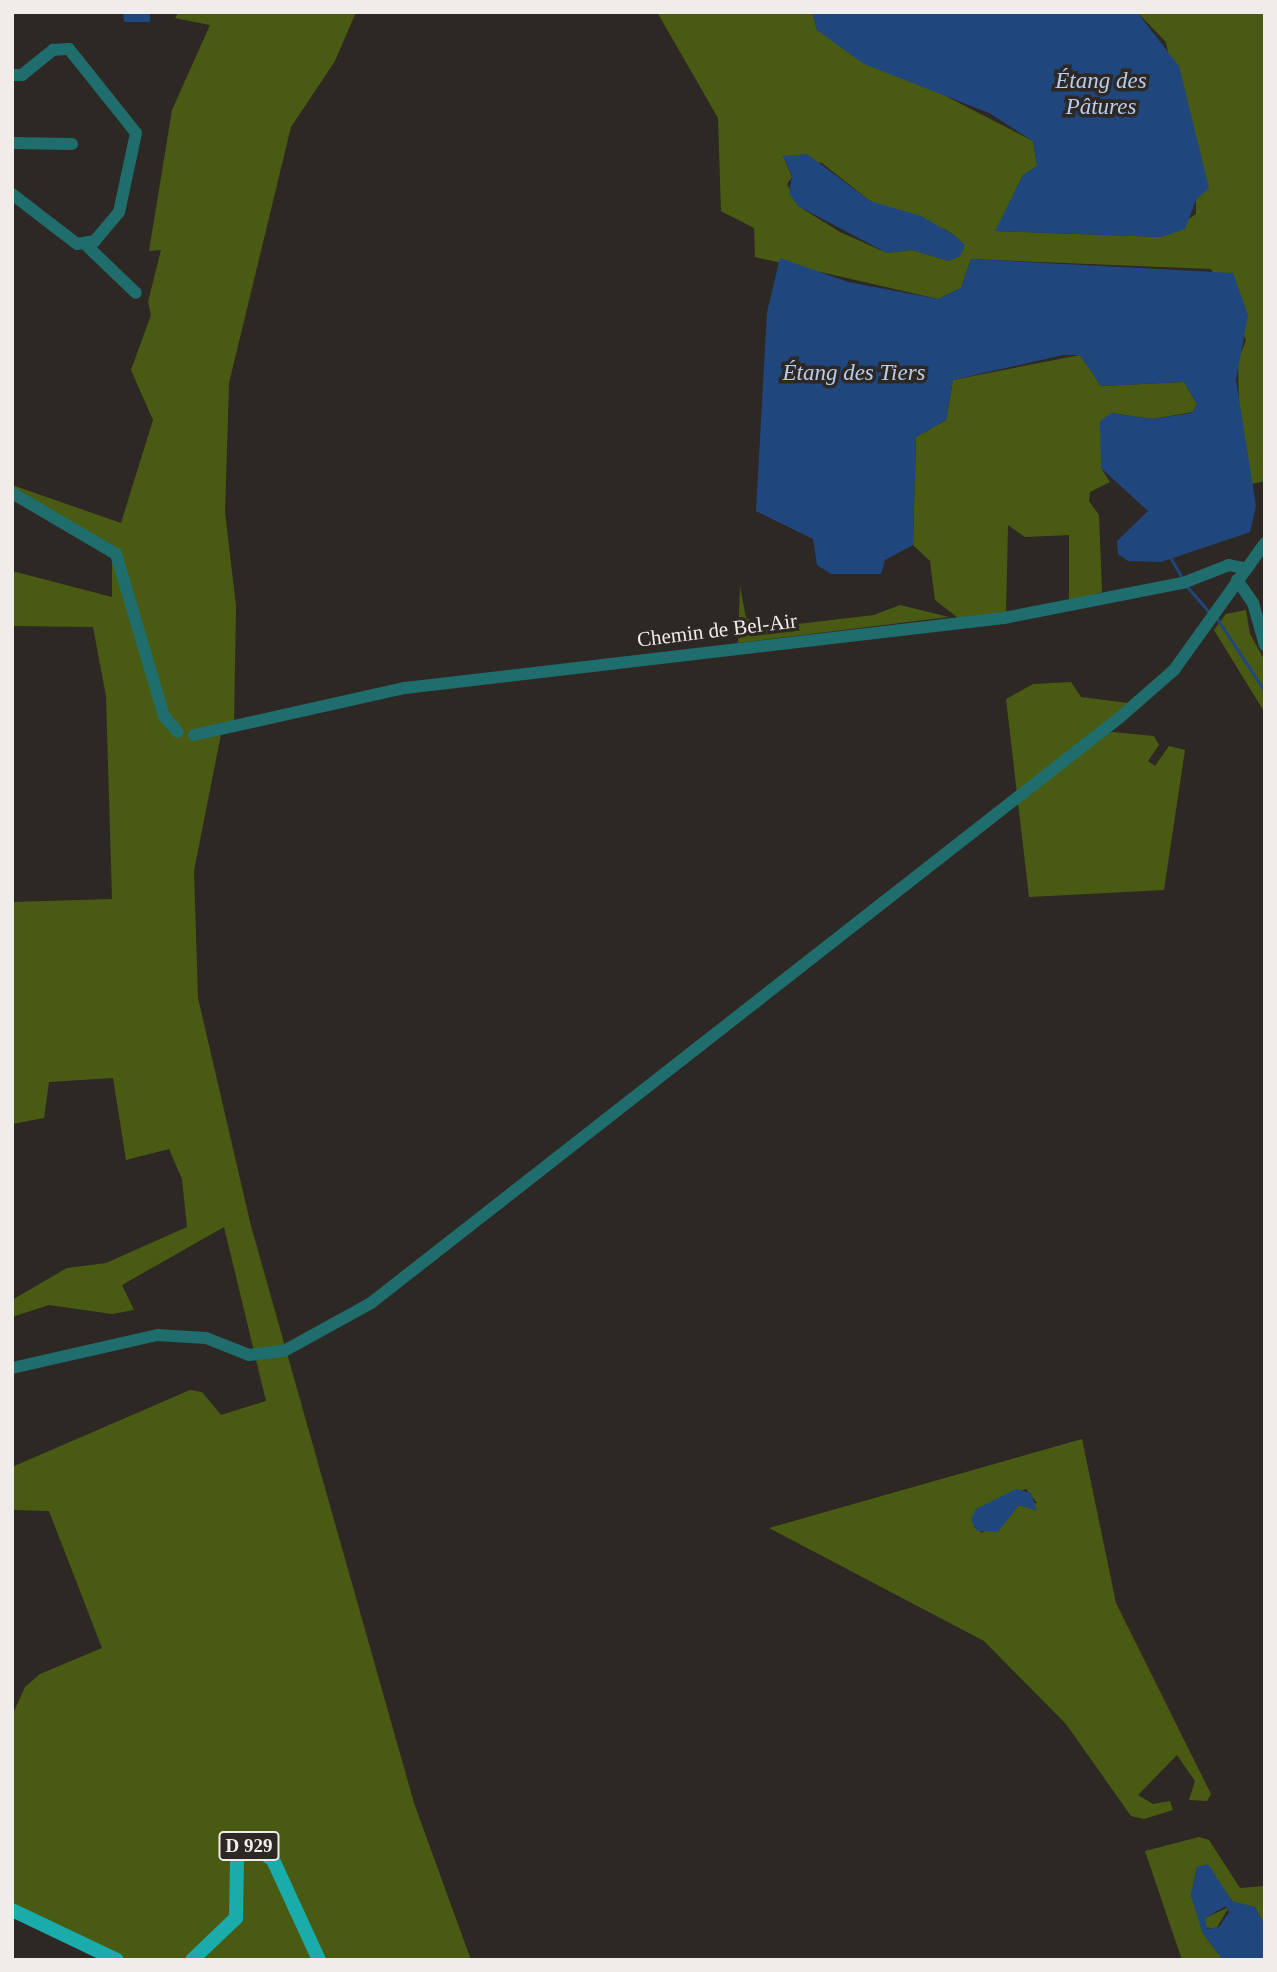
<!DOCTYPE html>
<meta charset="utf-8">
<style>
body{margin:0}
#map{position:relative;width:1277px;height:1972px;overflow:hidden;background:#2e2825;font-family:Georgia,serif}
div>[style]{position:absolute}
.green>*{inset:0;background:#495b13}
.water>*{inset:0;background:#1f477e}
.stream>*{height:2.5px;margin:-1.25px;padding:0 1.25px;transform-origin:1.25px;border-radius:1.25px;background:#1f477e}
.minor>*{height:12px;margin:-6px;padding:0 6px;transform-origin:6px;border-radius:6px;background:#1f6d6d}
.major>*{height:14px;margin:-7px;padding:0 7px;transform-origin:7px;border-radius:7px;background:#1aabab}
span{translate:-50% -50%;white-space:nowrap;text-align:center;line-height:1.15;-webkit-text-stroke:7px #2e2825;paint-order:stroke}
.shield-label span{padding:2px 5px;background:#2e2825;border:2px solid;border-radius:5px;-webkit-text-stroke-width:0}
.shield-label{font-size:19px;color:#f0ece9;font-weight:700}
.street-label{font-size:21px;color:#f0ece9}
.water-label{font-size:23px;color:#b6cdee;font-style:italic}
.frame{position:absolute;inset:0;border:14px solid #f0ece9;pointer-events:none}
</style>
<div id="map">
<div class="green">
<i style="clip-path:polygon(179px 12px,356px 12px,335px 61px,291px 127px,229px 383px,225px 512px,236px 606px,234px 723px,222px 729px,194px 871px,198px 998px,251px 1226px,414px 1803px,471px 1960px,101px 1960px,12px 1902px,12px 1716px,25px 1687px,40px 1674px,102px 1648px,49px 1511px,12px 1510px,12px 1467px,190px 1390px,202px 1392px,221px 1415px,266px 1401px,224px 1227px,122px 1285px,134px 1310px,112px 1314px,49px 1305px,12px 1317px,12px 1300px,67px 1268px,106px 1263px,187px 1227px,182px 1179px,169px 1149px,126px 1160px,113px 1078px,49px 1082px,44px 1118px,12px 1124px,12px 902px,112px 899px,106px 696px,93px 627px,12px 626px,12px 571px,112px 597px,112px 547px,12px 491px,12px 485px,121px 523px,153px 420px,131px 370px,151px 315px,148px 302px,161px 250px,149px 251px,172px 110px,210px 25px,175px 18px)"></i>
<i style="clip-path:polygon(evenodd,657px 12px,812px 12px,817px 30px,1033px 141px,1037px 166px,1023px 175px,996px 231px,1162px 237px,1196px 214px,1196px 200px,1166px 42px,1137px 12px,1265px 12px,1265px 481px,1252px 484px,1239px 402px,1238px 361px,1246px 340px,1211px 269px,971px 259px,961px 288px,938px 299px,755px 257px,754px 228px,721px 211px,718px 118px,657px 12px,783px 156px,822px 163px,870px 201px,944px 229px,954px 235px,949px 261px,912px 250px,887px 253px,840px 232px,798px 206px,787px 184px,792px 177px,783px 156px)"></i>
<i style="clip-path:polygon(1080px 355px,1101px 386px,1184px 382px,1197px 404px,1193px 412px,1152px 419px,1111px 413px,1101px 468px,1110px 482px,1090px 492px,1089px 501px,1099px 515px,1102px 592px,1069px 602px,1069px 535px,1025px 537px,1008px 525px,1006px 613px,958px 618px,935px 600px,930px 561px,913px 545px,916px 437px,946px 420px,953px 380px)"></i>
<i style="clip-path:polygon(740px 586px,746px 618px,764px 628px,874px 615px,900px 605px,949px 617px,738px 643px)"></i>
<i style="clip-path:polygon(1246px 610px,1250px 634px,1265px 661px,1265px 713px,1214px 630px,1226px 614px)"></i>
<i style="clip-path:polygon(1071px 682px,1081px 697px,1128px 703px,1084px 739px,1113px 732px,1154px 736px,1159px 745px,1148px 761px,1155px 766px,1169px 746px,1185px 750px,1164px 890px,1029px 897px,1006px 699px,1033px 684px)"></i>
<i style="clip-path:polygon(evenodd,1082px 1439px,1116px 1603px,1211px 1794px,1207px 1801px,1189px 1800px,1195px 1781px,1177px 1755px,1138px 1795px,1153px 1804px,1170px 1801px,1173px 1810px,1144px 1819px,1131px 1816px,1066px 1724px,984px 1641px,769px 1528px,1082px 1439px,1026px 1489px,1037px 1503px,1017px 1506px,982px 1533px,974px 1527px,976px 1509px,1026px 1489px)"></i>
<i style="clip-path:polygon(1199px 1837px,1209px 1840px,1240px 1888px,1265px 1886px,1265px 1925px,1255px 1907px,1233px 1902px,1210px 1871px,1197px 1867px,1191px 1895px,1205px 1936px,1223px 1960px,1182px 1960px,1145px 1851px)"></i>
<i style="clip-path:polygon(1229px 1907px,1216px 1929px,1205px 1927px,1205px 1918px)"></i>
</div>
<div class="water">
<i style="clip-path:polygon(123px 12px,150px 12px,150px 22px,124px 22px)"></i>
<i style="clip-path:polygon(812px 12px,1137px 12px,1179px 66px,1209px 188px,1196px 200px,1185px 229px,1162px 237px,995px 231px,1023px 175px,1037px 166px,1033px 141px,989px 113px,864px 64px,817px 30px)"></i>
<i style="clip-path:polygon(807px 154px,870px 201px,921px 216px,954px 235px,965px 245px,960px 256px,949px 261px,912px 250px,887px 253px,798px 206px,789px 193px,792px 176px,783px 156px)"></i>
<i style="clip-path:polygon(780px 258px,848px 282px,938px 299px,961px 288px,971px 259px,1233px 273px,1248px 315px,1236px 380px,1256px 506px,1250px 532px,1161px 562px,1128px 561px,1118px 554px,1117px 541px,1148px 511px,1101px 468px,1100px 421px,1111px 413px,1152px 419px,1192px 413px,1197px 404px,1184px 382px,1101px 386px,1080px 355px,1063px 355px,953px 380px,946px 420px,916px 437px,913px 545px,885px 560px,881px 574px,831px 574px,817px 565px,813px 539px,756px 511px,767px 312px)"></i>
<i style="clip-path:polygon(1016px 1489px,1031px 1493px,1037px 1511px,1019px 1505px,998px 1532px,977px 1531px,971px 1520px,976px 1509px)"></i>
<i style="clip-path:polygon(evenodd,1208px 1864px,1232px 1901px,1255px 1907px,1265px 1925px,1265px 1958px,1223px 1960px,1202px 1932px,1191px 1895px,1197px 1867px,1208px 1864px,1226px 1906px,1229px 1912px,1219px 1927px,1207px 1929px,1205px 1918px,1226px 1906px)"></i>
</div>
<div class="stream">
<i style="left:1171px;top:558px;width:24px;rotate:60deg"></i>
<i style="left:1186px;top:585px;width:35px;rotate:49deg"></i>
<i style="left:1217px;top:618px;width:87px;rotate:56.7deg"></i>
</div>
<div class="minor">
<i style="left:12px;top:75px;width:10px"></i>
<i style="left:22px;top:75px;width:40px;rotate:-39deg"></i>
<i style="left:53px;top:50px;width:16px;rotate:-4deg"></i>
<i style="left:69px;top:49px;width:107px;rotate:51.4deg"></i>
<i style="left:136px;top:133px;width:81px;rotate:102.1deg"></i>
<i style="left:119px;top:212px;width:38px;rotate:130deg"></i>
<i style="left:95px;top:241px;width:18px;rotate:171deg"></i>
<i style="left:77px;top:244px;width:82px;rotate:-142.4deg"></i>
<i style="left:12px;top:143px;width:60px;rotate:1deg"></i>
<i style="left:86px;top:245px;width:69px;rotate:43.8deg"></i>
<i style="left:12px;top:493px;width:121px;rotate:30.4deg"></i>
<i style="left:116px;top:554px;width:169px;rotate:73.5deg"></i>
<i style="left:164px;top:716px;width:21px;rotate:49deg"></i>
<i style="left:1237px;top:580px;width:28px;rotate:55deg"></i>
<i style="left:1253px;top:603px;width:44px;rotate:74.1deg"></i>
<i style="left:194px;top:735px;width:216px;rotate:-12.6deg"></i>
<i style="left:405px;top:688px;width:603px;rotate:-6.67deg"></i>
<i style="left:1004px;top:618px;width:182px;rotate:-11.1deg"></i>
<i style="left:1183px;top:583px;width:49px;rotate:-21.4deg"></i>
<i style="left:1229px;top:565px;width:14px;rotate:12deg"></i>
<i style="left:12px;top:1368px;width:149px;rotate:-12.8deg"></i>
<i style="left:157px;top:1335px;width:49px;rotate:3.5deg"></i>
<i style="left:206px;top:1338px;width:46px;rotate:21.6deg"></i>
<i style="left:249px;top:1355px;width:35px;rotate:-7deg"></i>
<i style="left:284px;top:1351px;width:99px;rotate:-28.9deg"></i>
<i style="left:371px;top:1303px;width:950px;rotate:-38.03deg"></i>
<i style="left:1119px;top:718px;width:73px;rotate:-41.1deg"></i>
<i style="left:1174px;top:670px;width:156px;rotate:-54.4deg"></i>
</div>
<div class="major">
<i style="left:12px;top:1910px;width:116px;rotate:25.5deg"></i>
<i style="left:192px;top:1960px;width:61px;rotate:-43.7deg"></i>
<i style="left:236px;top:1918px;width:60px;rotate:-89deg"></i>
<i style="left:237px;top:1858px;width:21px;rotate:-39deg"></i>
<i style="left:253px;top:1845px;width:25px;rotate:37deg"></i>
<i style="left:273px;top:1860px;width:110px;rotate:65.3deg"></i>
</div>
<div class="shield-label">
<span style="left:249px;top:1846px">D 929</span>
</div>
<div class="street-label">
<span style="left:717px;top:630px;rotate:-7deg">Chemin de Bel-Air</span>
</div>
<div class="water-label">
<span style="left:1101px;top:94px">Étang des<br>Pâtures</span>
<span style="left:854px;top:373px">Étang des Tiers</span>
</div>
<div class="frame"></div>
</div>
